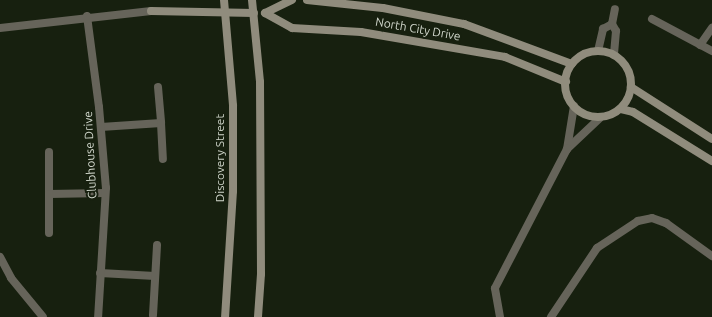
<!DOCTYPE html>
<style>
body{margin:0}
#map{position:relative;width:712px;height:317px;overflow:hidden;background:#17200f;font-family:Ubuntu,sans-serif}
div>[style]{position:absolute}
.lane>*{height:8px;margin:-4px;padding:0 4px;transform-origin:4px;border-radius:4px;background:#66645a}
.street>*{height:8px;margin:-4px;padding:0 4px;transform-origin:4px;border-radius:4px;background:#66645a}
.secondary>*{height:8px;margin:-4px;padding:0 4px;transform-origin:4px;border-radius:4px;background:#908c7d}
.secondary>.ring{margin:-4px;padding:0;box-sizing:content-box;background:none;border:8px solid #908c7d;border-radius:50%}
span{translate:-50% -50%;white-space:nowrap;text-align:center;line-height:1.15;-webkit-text-stroke:4px #17200f;paint-order:stroke}
.street-label{font-size:12px;color:#d0d6cb}
</style>
<div id="map">
<div class="lane">
<i style="left:700px;top:45px;width:21px;rotate:-55deg"></i>
<i style="left:158px;top:87px;width:36px;rotate:85deg"></i>
<i style="left:101px;top:127px;width:60px;rotate:-3.8deg"></i>
<i style="left:161px;top:123px;width:36px;rotate:87deg"></i>
<i style="left:49px;top:152px;width:42px;rotate:90deg"></i>
<i style="left:49px;top:194px;width:56px;rotate:-1deg"></i>
<i style="left:49px;top:233px;width:39px;rotate:-90deg"></i>
<i style="left:100px;top:273px;width:55px;rotate:3.1deg"></i>
<i style="left:153px;top:315px;width:70px;rotate:-86.7deg"></i>
</div>
<div class="street">
<i style="left:87px;top:16px;width:92px;rotate:82.5deg"></i>
<i style="left:99px;top:107px;width:81px;rotate:85.1deg"></i>
<i style="left:106px;top:188px;width:129px;rotate:93.5deg"></i>
<i style="left:652px;top:19px;width:68px;rotate:28.1deg"></i>
<i style="left:612px;top:24px;width:15px;rotate:-79deg"></i>
<i style="left:0;top:28px;width:152px;rotate:-6.4deg"></i>
<i style="left:598px;top:51px;width:23px;rotate:-77deg"></i>
<i style="left:603px;top:29px;width:10px;rotate:-29deg"></i>
<i style="left:612px;top:24px;width:8px;rotate:60deg"></i>
<i style="left:616px;top:31px;width:24px;rotate:95deg"></i>
<i style="left:574px;top:106px;width:44px;rotate:99.2deg"></i>
<i style="left:567px;top:149px;width:45px;rotate:-43.2deg"></i>
<i style="left:0;top:257px;width:24px;rotate:62deg"></i>
<i style="left:11px;top:278px;width:50px;rotate:50.6deg"></i>
<i style="left:500px;top:317px;width:29px;rotate:-100deg"></i>
<i style="left:495px;top:288px;width:157px;rotate:-62.6deg"></i>
<i style="left:551px;top:317px;width:83px;rotate:-56.3deg"></i>
<i style="left:597px;top:248px;width:49px;rotate:-33.4deg"></i>
<i style="left:638px;top:221px;width:14px;rotate:-12deg"></i>
<i style="left:652px;top:218px;width:15px;rotate:20deg"></i>
<i style="left:666px;top:223px;width:57px;rotate:35.7deg"></i>
</div>
<div class="secondary">
<i style="left:224px;top:0;width:106px;rotate:85.1deg"></i>
<i style="left:233px;top:106px;width:85px;rotate:90deg"></i>
<i style="left:233px;top:191px;width:126px;rotate:93.6deg"></i>
<i style="left:252px;top:0;width:82px;rotate:84.4deg"></i>
<i style="left:260px;top:82px;width:192px;rotate:89.7deg"></i>
<i style="left:261px;top:274px;width:43px;rotate:94deg"></i>
<i style="left:307px;top:0;width:76px;rotate:6deg"></i>
<i style="left:383px;top:8px;width:83px;rotate:11.2deg"></i>
<i style="left:464px;top:24px;width:115px;rotate:20.3deg"></i>
<i style="left:151px;top:11px;width:103px;rotate:1.1deg"></i>
<i style="left:265px;top:13px;width:31px;rotate:29deg"></i>
<i style="left:292px;top:28px;width:69px;rotate:3.3deg"></i>
<i style="left:361px;top:32px;width:146px;rotate:9.8deg"></i>
<i style="left:505px;top:57px;width:66px;rotate:22.3deg"></i>
<i style="left:265px;top:13px;width:30px;rotate:-26deg"></i>
<i class="ring" style="left:565px;top:51px;width:58px;height:58px"></i>
<i style="left:631px;top:87px;width:96px;rotate:32.7deg"></i>
<i style="left:621px;top:109px;width:12px;rotate:14deg"></i>
<i style="left:633px;top:112px;width:93px;rotate:31.8deg"></i>
</div>
<div class="street-label">
<span style="left:418px;top:29px;rotate:10deg">North City Drive</span>
<span style="left:90px;top:155px;rotate:-93deg">Clubhouse Drive</span>
<span style="left:220px;top:158px;rotate:-90deg">Discovery Street</span>
</div>
</div>
